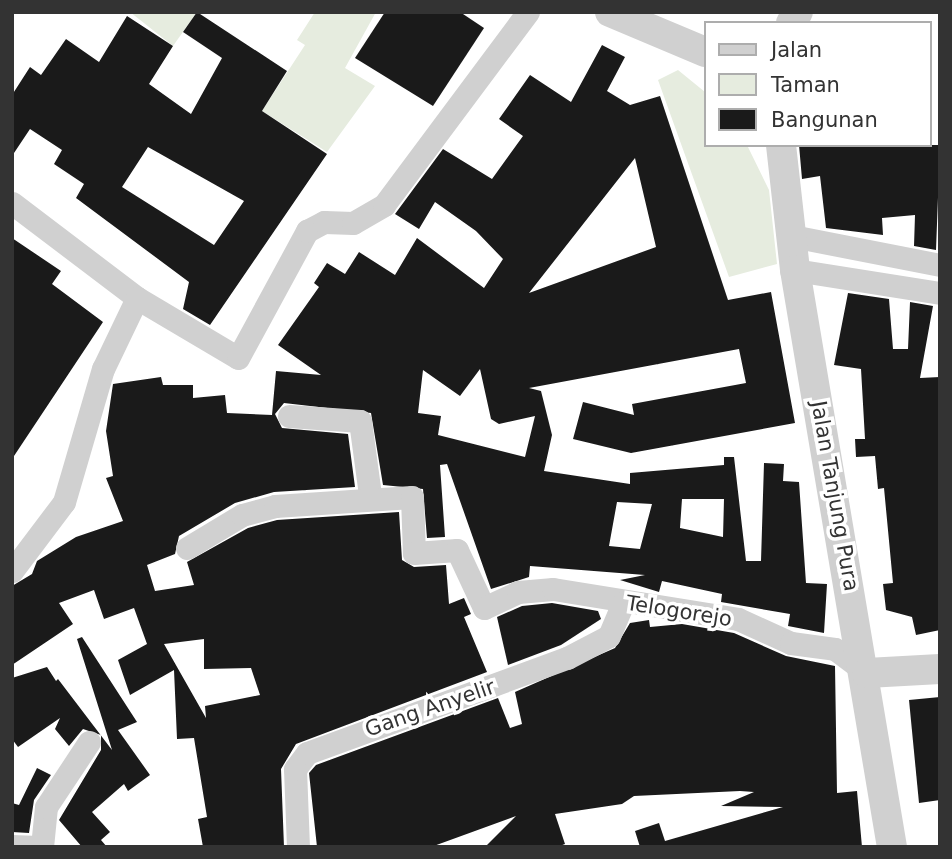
<!DOCTYPE html>
<style>
body{margin:0}
#map{position:relative;width:952px;height:859px;overflow:hidden;background:#fff;font-family:"DejaVu Sans",sans-serif}
div>[style]{position:absolute}
.green>*{inset:0;background:#e6ecdf}
.building>*{inset:0;background:#1a1a1a}
.minor>*{height:23px;margin:-11.5px;padding:0 11.5px;transform-origin:11.5px;border-radius:11.5px;background:#d0d0d0}
.tertiary>*{height:30px;margin:-15px;padding:0 15px;transform-origin:15px;border-radius:15px;background:#d0d0d0}
span{translate:-50% -50%;white-space:nowrap;text-align:center;line-height:1.15;-webkit-text-stroke:7px #fff;paint-order:stroke}
.street-label{font-size:21px;color:#333}
.frame{position:absolute;inset:0;border:14px solid #333;pointer-events:none}
.legend{position:absolute;left:704px;top:21px;width:228px;height:126px;box-sizing:border-box;background:#fff;border:2px solid #adadad;margin:0;padding:9px 12px;list-style:none;font-size:21px;color:#333}
.legend li{display:flex;align-items:center;gap:14px;height:35px}
.legend b{width:35px;border:2px solid #adadad}
</style>
<div id="map">
<div class="green">
<i style="clip-path:polygon(130px 12px,197px 12px,173px 46px)"></i>
<i style="clip-path:polygon(315px 12px,376px 12px,345px 68px,375px 86px,327px 152px,262px 111px,305px 45px,297px 40px)"></i>
<i style="clip-path:polygon(678px 70px,705px 92px,705px 145px,747px 145px,769px 190px,777px 264px,729px 277px,658px 80px)"></i>
</div>
<div class="building">
<i style="clip-path:polygon(evenodd,197px 12px,287px 71px,262px 111px,327px 154px,210px 325px,183px 309px,189px 282px,76px 198px,84px 184px,54px 164px,62px 150px,30px 129px,12px 156px,12px 95px,30px 67px,41px 75px,66px 39px,99px 62px,127px 16px,173px 46px,149px 84px,191px 114px,222px 58px,183px 32px,197px 12px,148px 147px,244px 201px,214px 245px,122px 187px,148px 147px)"></i>
<i style="clip-path:polygon(385px 12px,460px 12px,484px 28px,433px 106px,355px 58px)"></i>
<i style="clip-path:polygon(evenodd,602px 45px,625px 57px,607px 91px,630px 105px,660px 96px,728px 300px,771px 292px,795px 423px,631px 453px,573px 439px,583px 402px,634px 415px,632px 404px,746px 383px,739px 349px,529px 388px,541px 391px,552px 435px,544px 471px,630px 484px,630px 473px,724px 465px,724px 457px,734px 457px,746px 561px,761px 561px,764px 463px,784px 464px,783px 481px,799px 482px,806px 583px,827px 584px,824px 633px,788px 626px,790px 614px,721px 602px,722px 594px,662px 581px,659px 592px,620px 580px,645px 575px,530px 566px,529px 577px,491px 589px,447px 464px,440px 465px,445px 537px,427px 538px,423px 489px,383px 485px,371px 413px,284px 403px,275px 414px,282px 428px,348px 434px,355px 487px,274px 492px,235px 503px,179px 536px,175px 554px,147px 565px,155px 591px,194px 585px,187px 562px,248px 528px,277px 520px,399px 512px,402px 560px,414px 567px,446px 565px,449px 604px,464px 598px,471px 614px,464px 617px,487px 672px,296px 744px,281px 769px,284px 847px,203px 847px,198px 819px,207px 817px,194px 738px,177px 739px,174px 670px,130px 695px,118px 660px,147px 644px,134px 608px,104px 619px,94px 590px,59px 603px,73px 624px,12px 665px,12px 586px,32px 574px,37px 561px,76px 537px,123px 521px,106px 478px,113px 476px,106px 431px,113px 384px,161px 377px,163px 385px,193px 385px,193px 398px,225px 395px,227px 413px,272px 415px,276px 371px,321px 375px,278px 345px,319px 287px,314px 283px,327px 263px,345px 274px,359px 252px,395px 275px,417px 238px,484px 288px,503px 259px,476px 231px,435px 202px,419px 229px,395px 214px,443px 149px,492px 179px,523px 136px,499px 119px,530px 75px,571px 102px,602px 45px,635px 158px,656px 247px,529px 293px,635px 158px,602px 45px,480px 369px,491px 419px,499px 424px,535px 416px,525px 457px,438px 435px,441px 416px,418px 413px,423px 370px,460px 396px,480px 369px,602px 45px,682px 499px,724px 499px,723px 537px,680px 528px,682px 499px,602px 45px,617px 502px,652px 504px,640px 549px,609px 546px,617px 502px,602px 45px,204px 639px,204px 669px,251px 668px,260px 695px,205px 706px,206px 718px,164px 644px,204px 639px)"></i>
<i style="clip-path:polygon(799px 145px,940px 145px,936px 250px,914px 246px,915px 215px,882px 218px,883px 235px,826px 228px,820px 176px,802px 179px)"></i>
<i style="clip-path:polygon(12px 238px,61px 271px,52px 284px,103px 322px,12px 459px)"></i>
<i style="clip-path:polygon(848px 293px,889px 299px,893px 349px,908px 349px,910px 302px,933px 306px,920px 378px,940px 377px,940px 630px,916px 635px,912px 617px,886px 610px,883px 584px,893px 583px,884px 488px,878px 489px,875px 456px,856px 457px,855px 439px,865px 439px,861px 369px,834px 365px)"></i>
<i style="clip-path:polygon(552px 603px,598px 611px,601px 619px,561px 645px,508px 665px,497px 617px,522px 606px)"></i>
<i style="clip-path:polygon(649px 620px,650px 627px,682px 624px,734px 633px,786px 656px,835px 666px,837px 793px,857px 791px,862px 847px,640px 847px,635px 831px,659px 823px,665px 841px,783px 807px,721px 806px,754px 792px,740px 791px,634px 796px,622px 804px,555px 814px,565px 844px,557px 847px,485px 847px,516px 816px,431px 847px,317px 847px,309px 773px,316px 765px,498px 698px,510px 728px,522px 724px,515px 692px,615px 648px,630px 623px)"></i>
<i style="clip-path:polygon(82px 637px,137px 722px,118px 730px,150px 775px,128px 791px,124px 784px,92px 812px,110px 832px,101px 840px,107px 847px,82px 847px,59px 820px,101px 750px,101px 735px,83px 729px,69px 746px,55px 729px,60px 718px,18px 747px,12px 739px,12px 678px,47px 667px,56px 681px,58px 679px,112px 750px,77px 639px)"></i>
<i style="clip-path:polygon(940px 697px,940px 800px,919px 803px,909px 700px)"></i>
<i style="clip-path:polygon(37px 768px,51px 775px,34px 800px,29px 833px,12px 832px,12px 803px,19px 805px)"></i>
</div>
<div class="minor">
<i style="left:12px;top:203px;width:157px;rotate:37.2deg"></i>
<i style="left:137px;top:298px;width:117px;rotate:30.7deg"></i>
<i style="left:238px;top:358px;width:145px;rotate:-61.5deg"></i>
<i style="left:307px;top:231px;width:19px;rotate:-28deg"></i>
<i style="left:324px;top:222px;width:29px;rotate:2deg"></i>
<i style="left:353px;top:223px;width:36px;rotate:-30deg"></i>
<i style="left:384px;top:205px;width:241px;rotate:-53.3deg"></i>
<i style="left:792px;top:236px;width:151px;rotate:11.1deg"></i>
<i style="left:795px;top:270px;width:147px;rotate:9deg"></i>
<i style="left:289px;top:416px;width:71px;rotate:4deg"></i>
<i style="left:360px;top:421px;width:75px;rotate:82.3deg"></i>
<i style="left:187px;top:548px;width:64px;rotate:-31deg"></i>
<i style="left:242px;top:515px;width:34px;rotate:-15deg"></i>
<i style="left:275px;top:506px;width:137px;rotate:-3.8deg"></i>
<i style="left:412px;top:497px;width:56px;rotate:88deg"></i>
<i style="left:414px;top:553px;width:43px;rotate:-4deg"></i>
<i style="left:457px;top:550px;width:64px;rotate:65deg"></i>
<i style="left:484px;top:608px;width:38px;rotate:-25deg"></i>
<i style="left:518px;top:592px;width:35px;rotate:-5deg"></i>
<i style="left:553px;top:589px;width:187px;rotate:9.2deg"></i>
<i style="left:738px;top:619px;width:58px;rotate:24.4deg"></i>
<i style="left:791px;top:643px;width:44px;rotate:7.8deg"></i>
<i style="left:835px;top:649px;width:40px;rotate:37deg"></i>
<i style="left:12px;top:571px;width:86px;rotate:-53deg"></i>
<i style="left:64px;top:502px;width:139px;rotate:-73.7deg"></i>
<i style="left:103px;top:369px;width:79px;rotate:-64.4deg"></i>
<i style="left:12px;top:846px;width:26px;rotate:2deg"></i>
<i style="left:42px;top:847px;width:40px;rotate:-84.3deg"></i>
<i style="left:46px;top:807px;width:78px;rotate:-56.5deg"></i>
<i style="left:298px;top:847px;width:78px;rotate:-92.2deg"></i>
<i style="left:295px;top:769px;width:20px;rotate:-53deg"></i>
<i style="left:307px;top:753px;width:277px;rotate:-20.1deg"></i>
<i style="left:567px;top:658px;width:47px;rotate:-27.6deg"></i>
<i style="left:609px;top:636px;width:36px;rotate:-67deg"></i>
</div>
<div class="tertiary">
<i style="left:610px;top:12px;width:103px;rotate:22.8deg"></i>
<i style="left:791px;top:23px;width:13px;rotate:-58deg"></i>
<i style="left:781px;top:145px;width:126px;rotate:83.6deg"></i>
<i style="left:795px;top:270px;width:585px;rotate:80.46deg"></i>
<i style="left:867px;top:673px;width:73px;rotate:-3.1deg"></i>
</div>
<div class="street-label">
<span style="left:835px;top:496px;rotate:80deg">Jalan Tanjung Pura</span>
<span style="left:679px;top:611px;rotate:9deg">Telogorejo</span>
<span style="left:430px;top:708px;rotate:-19deg">Gang Anyelir</span>
</div>
<div class="frame"></div>
<ul class="legend">
<li><b style="height:9px;background:#d0d0d0"></b>Jalan</li>
<li><b style="height:19px;background:#e6ecdf"></b>Taman</li>
<li><b style="height:19px;background:#1a1a1a"></b>Bangunan</li>
</ul>
</div>
